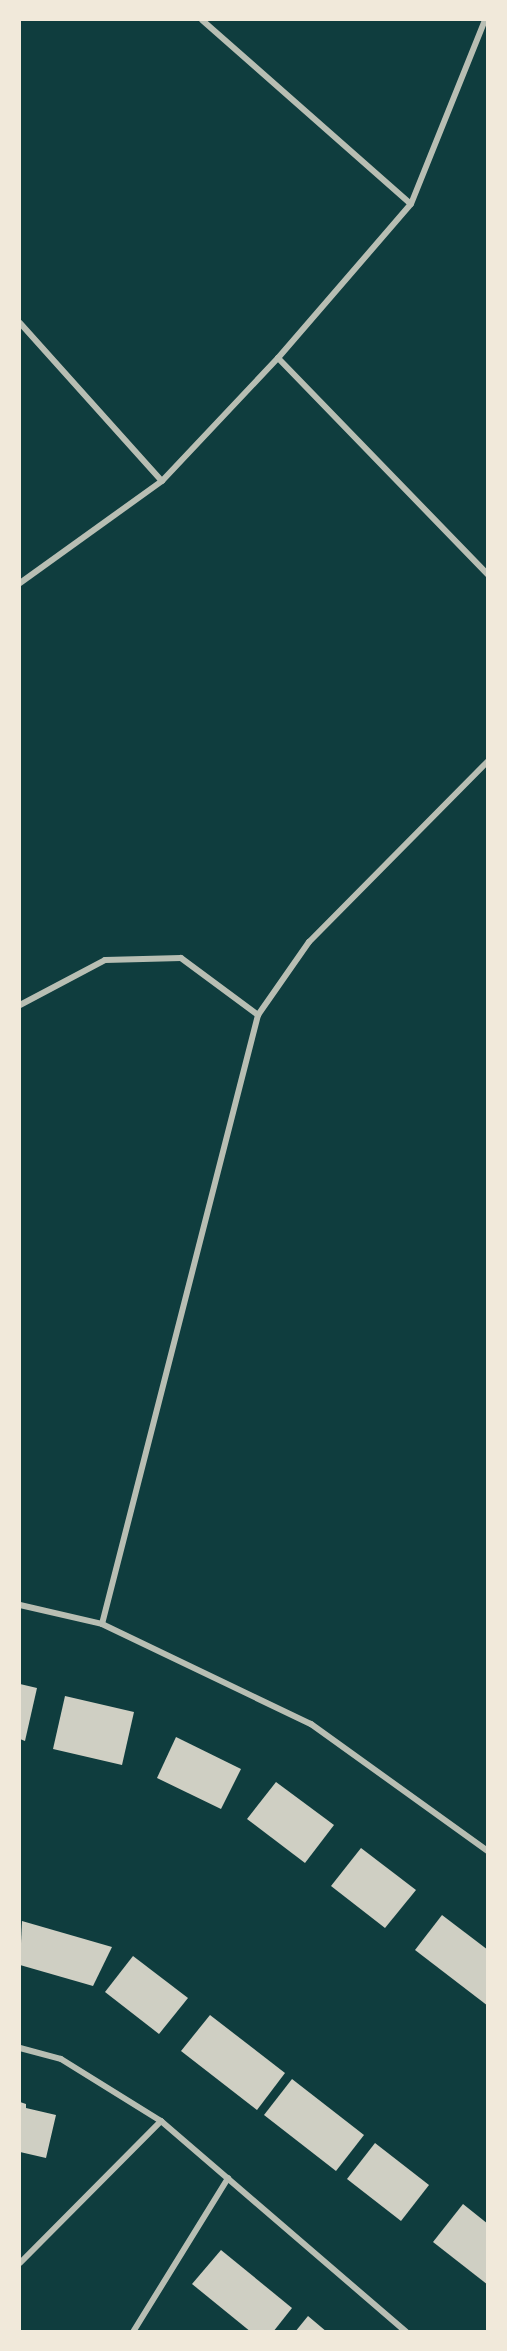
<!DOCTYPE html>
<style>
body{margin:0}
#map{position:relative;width:507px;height:2351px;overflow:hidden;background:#0f3d3e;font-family:Jost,sans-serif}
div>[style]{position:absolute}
.building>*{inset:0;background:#cfcfc3}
.minor>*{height:6px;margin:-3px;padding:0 3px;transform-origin:3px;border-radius:3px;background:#b8beb3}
span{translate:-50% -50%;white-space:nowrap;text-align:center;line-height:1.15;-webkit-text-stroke:6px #f1e9da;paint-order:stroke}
.frame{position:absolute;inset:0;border:21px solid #f1e9da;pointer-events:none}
</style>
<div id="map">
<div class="building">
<i style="clip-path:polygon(20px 1684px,37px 1688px,25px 1741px,20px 1739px)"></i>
<i style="clip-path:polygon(65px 1696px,134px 1712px,122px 1765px,53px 1749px)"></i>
<i style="clip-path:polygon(176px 1737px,241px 1769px,221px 1809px,157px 1778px)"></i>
<i style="clip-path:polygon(276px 1782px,334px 1825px,305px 1863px,247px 1819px)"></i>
<i style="clip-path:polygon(361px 1848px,416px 1890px,385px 1928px,331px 1886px)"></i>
<i style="clip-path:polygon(442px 1915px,488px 1950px,488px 2006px,415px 1950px)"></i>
<i style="clip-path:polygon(22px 1921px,112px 1947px,93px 1986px,20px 1965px)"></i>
<i style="clip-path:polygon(133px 1956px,188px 1998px,159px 2034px,105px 1992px)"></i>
<i style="clip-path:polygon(210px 2015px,285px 2073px,257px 2110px,181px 2051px)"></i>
<i style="clip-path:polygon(292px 2079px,364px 2135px,336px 2171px,264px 2115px)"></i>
<i style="clip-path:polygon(20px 2102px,26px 2104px,26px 2108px,56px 2115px,46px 2158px,20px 2152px)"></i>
<i style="clip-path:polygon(375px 2143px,429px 2185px,401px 2221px,347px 2179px)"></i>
<i style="clip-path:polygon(463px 2204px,488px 2224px,488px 2285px,433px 2242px)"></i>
<i style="clip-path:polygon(221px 2250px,292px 2308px,273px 2332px,251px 2332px,192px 2284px)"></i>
<i style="clip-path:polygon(308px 2316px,327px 2332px,295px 2332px)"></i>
</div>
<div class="minor">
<i style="left:202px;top:20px;width:278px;rotate:41.4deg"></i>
<i style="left:20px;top:323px;width:212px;rotate:48.1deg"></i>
<i style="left:278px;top:358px;width:302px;rotate:45.9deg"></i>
<i style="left:20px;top:583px;width:175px;rotate:-35.7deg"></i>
<i style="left:162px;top:481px;width:169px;rotate:-46.7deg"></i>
<i style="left:278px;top:358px;width:203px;rotate:-49.2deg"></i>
<i style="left:411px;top:204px;width:198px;rotate:-68.1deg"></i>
<i style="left:20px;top:1005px;width:96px;rotate:-27.9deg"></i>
<i style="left:105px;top:960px;width:76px;rotate:-1.5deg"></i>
<i style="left:181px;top:958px;width:96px;rotate:36.5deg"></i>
<i style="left:20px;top:1605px;width:84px;rotate:13deg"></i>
<i style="left:102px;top:1624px;width:232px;rotate:25.6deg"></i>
<i style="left:311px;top:1724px;width:218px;rotate:35.7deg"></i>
<i style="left:102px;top:1624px;width:629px;rotate:-75.63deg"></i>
<i style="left:258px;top:1015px;width:89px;rotate:-55.1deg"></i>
<i style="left:309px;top:942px;width:255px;rotate:-45.3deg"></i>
<i style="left:20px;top:2048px;width:42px;rotate:15deg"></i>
<i style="left:61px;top:2059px;width:118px;rotate:31.8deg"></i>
<i style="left:161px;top:2121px;width:323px;rotate:40.7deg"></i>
<i style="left:20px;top:2263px;width:200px;rotate:-45.2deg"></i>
<i style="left:133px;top:2332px;width:181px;rotate:-58.3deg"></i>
</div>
<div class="frame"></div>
</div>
